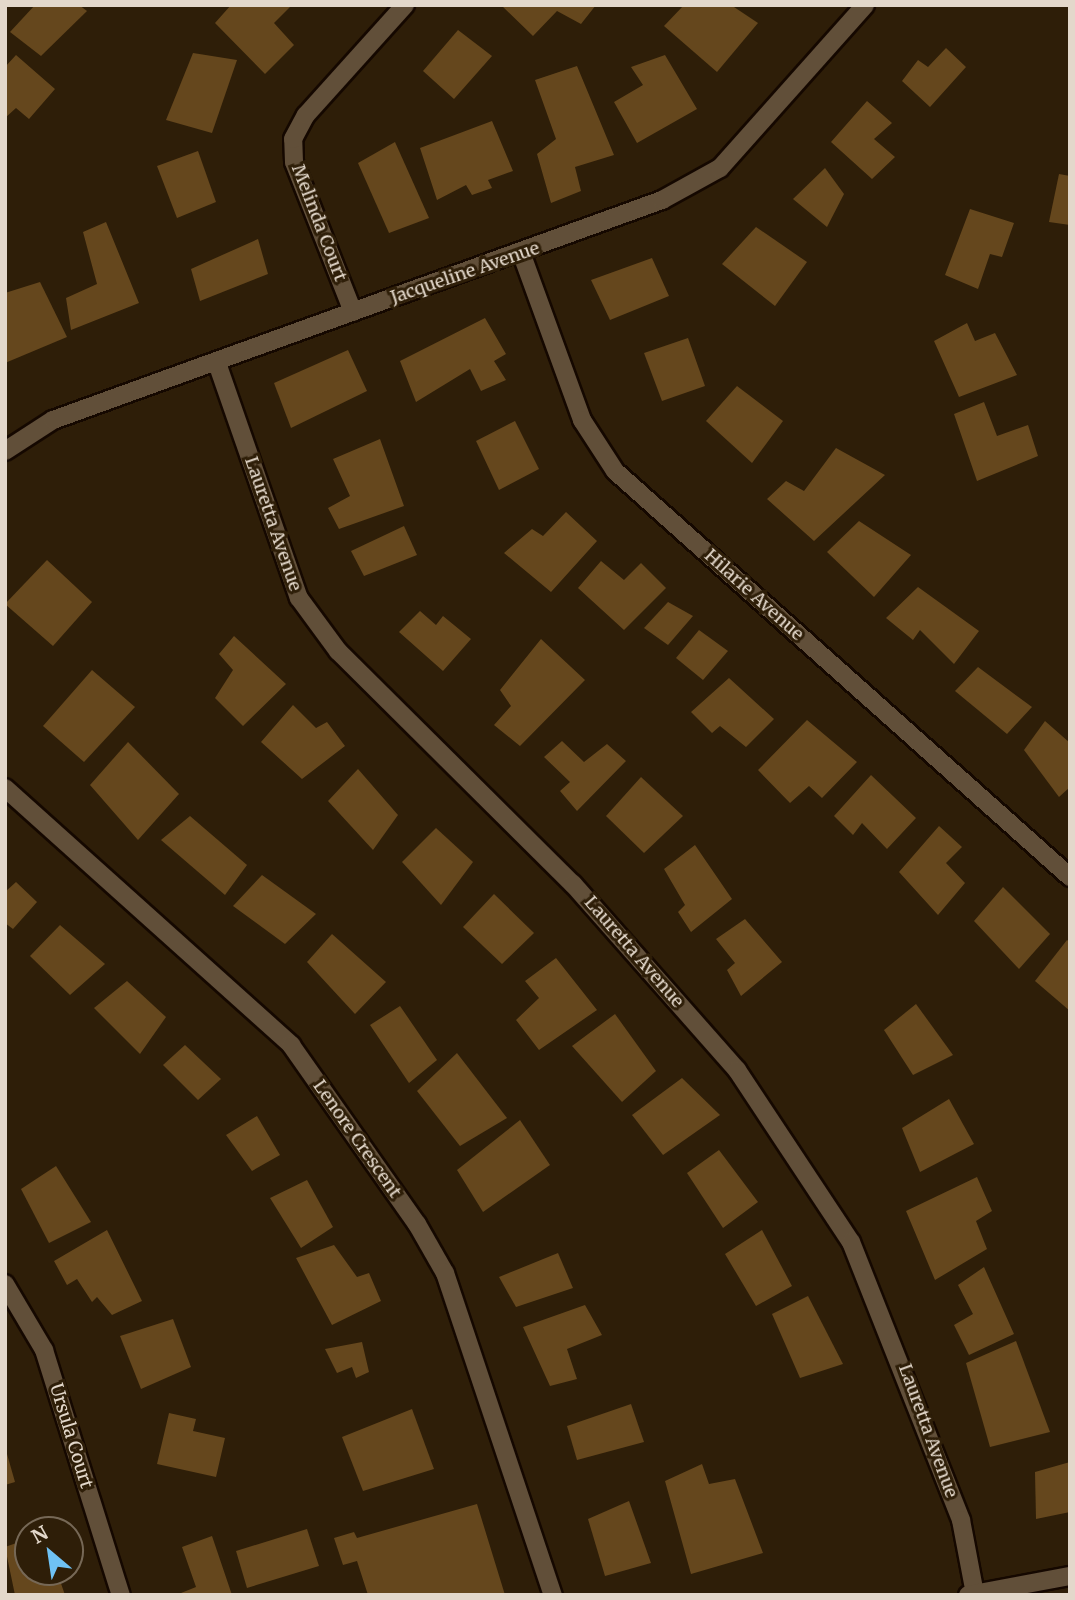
<!DOCTYPE html>
<style>
body{margin:0}
#map{position:relative;width:1075px;height:1600px;overflow:hidden;background:#2e1e08;font-family:Merriweather,serif}
div>[style]{position:absolute}
.building>*{inset:0;background:#65471d}
.roads{filter:drop-shadow(2px 0 #150800) drop-shadow(-2px 0 #150800) drop-shadow(0 2px #150800) drop-shadow(0 -2px #150800)}
.minor>*{height:18px;margin:-9px;padding:0 9px;transform-origin:9px;border-radius:9px;background:#614f39}
.tertiary>*{height:18px;margin:-9px;padding:0 9px;transform-origin:9px;border-radius:9px;background:#614f39}
span{translate:-50% -50%;white-space:nowrap;text-align:center;line-height:1.15;-webkit-text-stroke:6px #2e1e08;paint-order:stroke}
.street-label{font-size:18px;color:#e3d8cb}
.frame{position:absolute;inset:0;border:7px solid #e3d8cb;pointer-events:none}
.north{position:absolute;left:14px;top:1516px;width:70px;height:70px;box-sizing:border-box;background:#2e1e08;border:2px solid #766856;border-radius:50%;rotate:331deg;font-size:19px;font-weight:700;line-height:28px;text-align:center;color:#e3d8cb}
.north::after{content:'';display:block;margin:auto;width:24px;height:32px;background:#6fc2f4;clip-path:polygon(50% 0,100% 100%,50% 72%,0 100%)}
</style>
<div id="map">
<div class="building">
<i style="clip-path:polygon(35px 5px,79px 5px,87px 11px,41px 56px,10px 32px)"></i>
<i style="clip-path:polygon(231px 5px,292px 5px,274px 23px,294px 45px,265px 74px,215px 23px)"></i>
<i style="clip-path:polygon(501px 5px,596px 5px,581px 24px,557px 11px,533px 36px)"></i>
<i style="clip-path:polygon(684px 5px,731px 5px,758px 23px,717px 72px,664px 26px)"></i>
<i style="clip-path:polygon(458px 30px,492px 56px,454px 99px,423px 71px)"></i>
<i style="clip-path:polygon(946px 48px,966px 67px,930px 107px,902px 81px,918px 60px,928px 67px)"></i>
<i style="clip-path:polygon(193px 53px,237px 60px,212px 133px,166px 120px)"></i>
<i style="clip-path:polygon(16px 55px,55px 89px,29px 119px,16px 108px,5px 118px,5px 67px)"></i>
<i style="clip-path:polygon(665px 55px,697px 109px,637px 143px,614px 102px,643px 85px,631px 67px)"></i>
<i style="clip-path:polygon(577px 66px,614px 155px,575px 167px,581px 191px,551px 203px,537px 154px,556px 139px,535px 80px)"></i>
<i style="clip-path:polygon(867px 101px,892px 123px,874px 139px,895px 157px,872px 179px,831px 142px)"></i>
<i style="clip-path:polygon(492px 121px,513px 171px,488px 180px,492px 188px,472px 195px,466px 185px,437px 200px,420px 148px)"></i>
<i style="clip-path:polygon(395px 142px,429px 218px,389px 233px,358px 163px)"></i>
<i style="clip-path:polygon(198px 151px,216px 202px,177px 218px,157px 166px)"></i>
<i style="clip-path:polygon(825px 168px,844px 194px,827px 227px,793px 199px)"></i>
<i style="clip-path:polygon(1059px 174px,1070px 176px,1070px 225px,1049px 222px)"></i>
<i style="clip-path:polygon(970px 209px,1014px 223px,1002px 257px,990px 254px,978px 289px,945px 275px)"></i>
<i style="clip-path:polygon(106px 222px,139px 303px,71px 330px,66px 298px,97px 284px,83px 232px)"></i>
<i style="clip-path:polygon(756px 227px,807px 262px,775px 306px,722px 264px)"></i>
<i style="clip-path:polygon(258px 239px,268px 274px,200px 301px,191px 269px)"></i>
<i style="clip-path:polygon(652px 258px,669px 296px,610px 320px,591px 280px)"></i>
<i style="clip-path:polygon(40px 282px,67px 337px,5px 363px,5px 293px)"></i>
<i style="clip-path:polygon(485px 318px,506px 354px,494px 361px,506px 380px,481px 391px,470px 369px,416px 402px,400px 361px)"></i>
<i style="clip-path:polygon(967px 323px,975px 341px,995px 333px,1017px 375px,959px 397px,934px 341px)"></i>
<i style="clip-path:polygon(688px 338px,705px 386px,662px 401px,644px 353px)"></i>
<i style="clip-path:polygon(348px 350px,367px 391px,291px 428px,274px 383px)"></i>
<i style="clip-path:polygon(737px 386px,783px 421px,752px 463px,706px 421px)"></i>
<i style="clip-path:polygon(984px 402px,997px 436px,1028px 425px,1038px 456px,977px 481px,954px 414px)"></i>
<i style="clip-path:polygon(515px 421px,539px 469px,499px 490px,476px 441px)"></i>
<i style="clip-path:polygon(380px 439px,404px 506px,339px 529px,328px 508px,350px 496px,333px 459px)"></i>
<i style="clip-path:polygon(836px 448px,885px 475px,814px 541px,767px 499px,786px 481px,804px 491px)"></i>
<i style="clip-path:polygon(566px 512px,597px 541px,551px 592px,504px 553px,532px 529px,543px 536px)"></i>
<i style="clip-path:polygon(859px 521px,911px 555px,874px 597px,827px 552px)"></i>
<i style="clip-path:polygon(404px 526px,417px 555px,364px 576px,351px 551px)"></i>
<i style="clip-path:polygon(47px 560px,92px 602px,53px 646px,5px 604px)"></i>
<i style="clip-path:polygon(601px 561px,624px 580px,641px 563px,666px 588px,624px 630px,578px 588px)"></i>
<i style="clip-path:polygon(918px 587px,979px 631px,954px 664px,920px 630px,913px 640px,886px 618px)"></i>
<i style="clip-path:polygon(668px 602px,693px 616px,668px 645px,644px 628px)"></i>
<i style="clip-path:polygon(420px 611px,436px 625px,443px 616px,471px 639px,443px 671px,399px 632px)"></i>
<i style="clip-path:polygon(699px 630px,728px 651px,703px 680px,676px 658px)"></i>
<i style="clip-path:polygon(234px 636px,286px 684px,243px 726px,215px 698px,233px 670px,219px 654px)"></i>
<i style="clip-path:polygon(541px 639px,585px 680px,520px 746px,494px 725px,511px 706px,500px 690px)"></i>
<i style="clip-path:polygon(978px 667px,1032px 707px,1007px 734px,955px 691px)"></i>
<i style="clip-path:polygon(92px 670px,135px 707px,84px 762px,43px 726px)"></i>
<i style="clip-path:polygon(729px 678px,774px 719px,746px 747px,720px 726px,712px 733px,691px 712px)"></i>
<i style="clip-path:polygon(293px 705px,316px 728px,327px 722px,345px 746px,302px 779px,261px 742px)"></i>
<i style="clip-path:polygon(807px 720px,857px 762px,822px 798px,809px 786px,790px 803px,758px 770px)"></i>
<i style="clip-path:polygon(1045px 721px,1070px 743px,1070px 787px,1059px 797px,1024px 750px)"></i>
<i style="clip-path:polygon(562px 741px,584px 762px,607px 744px,626px 761px,577px 811px,560px 791px,570px 782px,544px 757px)"></i>
<i style="clip-path:polygon(128px 742px,179px 794px,138px 840px,90px 785px)"></i>
<i style="clip-path:polygon(358px 769px,398px 815px,373px 850px,328px 801px)"></i>
<i style="clip-path:polygon(871px 775px,916px 818px,887px 849px,862px 823px,853px 835px,834px 816px)"></i>
<i style="clip-path:polygon(641px 777px,683px 816px,644px 853px,606px 816px)"></i>
<i style="clip-path:polygon(190px 816px,247px 865px,225px 895px,161px 840px)"></i>
<i style="clip-path:polygon(939px 826px,962px 847px,946px 863px,965px 883px,938px 915px,899px 872px)"></i>
<i style="clip-path:polygon(436px 828px,473px 862px,441px 905px,402px 862px)"></i>
<i style="clip-path:polygon(695px 845px,732px 899px,691px 932px,678px 912px,685px 905px,664px 869px)"></i>
<i style="clip-path:polygon(262px 875px,316px 914px,285px 944px,233px 906px)"></i>
<i style="clip-path:polygon(16px 882px,37px 902px,13px 929px,5px 923px,5px 892px)"></i>
<i style="clip-path:polygon(1003px 887px,1050px 934px,1019px 969px,974px 921px)"></i>
<i style="clip-path:polygon(494px 894px,534px 933px,502px 964px,463px 927px)"></i>
<i style="clip-path:polygon(745px 919px,782px 962px,741px 996px,727px 970px,735px 963px,716px 939px)"></i>
<i style="clip-path:polygon(60px 925px,105px 964px,70px 995px,30px 956px)"></i>
<i style="clip-path:polygon(332px 934px,386px 982px,355px 1014px,307px 962px)"></i>
<i style="clip-path:polygon(1067px 940px,1070px 942px,1070px 1011px,1035px 981px)"></i>
<i style="clip-path:polygon(556px 958px,597px 1010px,539px 1050px,516px 1020px,539px 998px,525px 981px)"></i>
<i style="clip-path:polygon(127px 981px,166px 1017px,140px 1054px,94px 1008px)"></i>
<i style="clip-path:polygon(916px 1004px,953px 1055px,913px 1075px,884px 1030px)"></i>
<i style="clip-path:polygon(400px 1006px,437px 1060px,409px 1083px,370px 1025px)"></i>
<i style="clip-path:polygon(615px 1014px,656px 1071px,622px 1102px,572px 1046px)"></i>
<i style="clip-path:polygon(185px 1045px,221px 1079px,198px 1100px,163px 1065px)"></i>
<i style="clip-path:polygon(457px 1053px,507px 1118px,460px 1146px,417px 1091px)"></i>
<i style="clip-path:polygon(682px 1078px,720px 1115px,663px 1155px,632px 1115px)"></i>
<i style="clip-path:polygon(949px 1099px,974px 1144px,920px 1172px,902px 1128px)"></i>
<i style="clip-path:polygon(257px 1116px,280px 1155px,252px 1171px,226px 1135px)"></i>
<i style="clip-path:polygon(520px 1120px,550px 1165px,483px 1212px,457px 1170px)"></i>
<i style="clip-path:polygon(719px 1150px,758px 1202px,723px 1228px,687px 1173px)"></i>
<i style="clip-path:polygon(56px 1166px,91px 1222px,49px 1243px,21px 1189px)"></i>
<i style="clip-path:polygon(977px 1177px,992px 1211px,976px 1221px,987px 1249px,935px 1280px,906px 1211px)"></i>
<i style="clip-path:polygon(307px 1180px,333px 1227px,301px 1248px,270px 1198px)"></i>
<i style="clip-path:polygon(107px 1230px,142px 1301px,112px 1315px,97px 1297px,92px 1302px,77px 1279px,67px 1285px,54px 1261px)"></i>
<i style="clip-path:polygon(762px 1230px,792px 1286px,756px 1306px,725px 1254px)"></i>
<i style="clip-path:polygon(334px 1245px,357px 1277px,369px 1273px,381px 1301px,332px 1325px,296px 1258px)"></i>
<i style="clip-path:polygon(558px 1253px,573px 1288px,516px 1307px,499px 1277px)"></i>
<i style="clip-path:polygon(984px 1267px,1014px 1334px,969px 1355px,954px 1325px,973px 1314px,958px 1285px)"></i>
<i style="clip-path:polygon(808px 1296px,843px 1364px,800px 1378px,772px 1314px)"></i>
<i style="clip-path:polygon(585px 1305px,602px 1335px,567px 1349px,577px 1379px,550px 1386px,523px 1327px)"></i>
<i style="clip-path:polygon(173px 1319px,191px 1367px,141px 1389px,120px 1336px)"></i>
<i style="clip-path:polygon(1016px 1341px,1050px 1432px,990px 1447px,966px 1363px)"></i>
<i style="clip-path:polygon(362px 1342px,369px 1372px,356px 1378px,352px 1367px,337px 1373px,325px 1349px)"></i>
<i style="clip-path:polygon(631px 1404px,644px 1442px,577px 1460px,567px 1426px)"></i>
<i style="clip-path:polygon(412px 1409px,434px 1469px,363px 1491px,342px 1437px)"></i>
<i style="clip-path:polygon(169px 1413px,196px 1419px,193px 1431px,225px 1438px,216px 1477px,157px 1464px)"></i>
<i style="clip-path:polygon(5px 1447px,15px 1482px,5px 1485px)"></i>
<i style="clip-path:polygon(1070px 1462px,1070px 1512px,1036px 1519px,1035px 1472px)"></i>
<i style="clip-path:polygon(702px 1464px,709px 1484px,735px 1479px,763px 1553px,691px 1574px,665px 1481px)"></i>
<i style="clip-path:polygon(629px 1501px,651px 1563px,605px 1576px,588px 1519px)"></i>
<i style="clip-path:polygon(477px 1504px,505px 1595px,368px 1595px,357px 1561px,343px 1565px,334px 1538px,354px 1532px,357px 1538px)"></i>
<i style="clip-path:polygon(307px 1529px,319px 1566px,247px 1588px,236px 1551px)"></i>
<i style="clip-path:polygon(212px 1536px,232px 1595px,176px 1595px,196px 1587px,182px 1547px)"></i>
<i style="clip-path:polygon(28px 1539px,28px 1572px,57px 1572px,65px 1595px,15px 1595px,5px 1547px)"></i>
</div>
<div class="roads">
<div class="minor">
<i style="left:522px;top:255px;width:176px;rotate:70deg"></i>
<i style="left:582px;top:420px;width:61px;rotate:57.1deg"></i>
<i style="left:615px;top:471px;width:610px;rotate:41.74deg"></i>
<i style="left:353px;top:312px;width:161px;rotate:-111.5deg"></i>
<i style="left:294px;top:162px;width:23px;rotate:-92deg"></i>
<i style="left:293px;top:139px;width:27px;rotate:-62deg"></i>
<i style="left:306px;top:115px;width:148px;rotate:-48deg"></i>
<i style="left:217px;top:363px;width:249px;rotate:70.8deg"></i>
<i style="left:299px;top:598px;width:66px;rotate:53.7deg"></i>
<i style="left:338px;top:651px;width:331px;rotate:44.8deg"></i>
<i style="left:573px;top:884px;width:248px;rotate:48.6deg"></i>
<i style="left:737px;top:1070px;width:206px;rotate:56.5deg"></i>
<i style="left:851px;top:1242px;width:299px;rotate:68.4deg"></i>
<i style="left:961px;top:1520px;width:75px;rotate:79.3deg"></i>
<i style="left:5px;top:451px;width:57px;rotate:-32.9deg"></i>
<i style="left:53px;top:420px;width:648px;rotate:-19.86deg"></i>
<i style="left:662px;top:200px;width:66px;rotate:-28.9deg"></i>
<i style="left:720px;top:168px;width:218px;rotate:-48.3deg"></i>
<i style="left:5px;top:788px;width:385px;rotate:41.9deg"></i>
<i style="left:291px;top:1045px;width:219px;rotate:54.9deg"></i>
<i style="left:417px;top:1224px;width:56px;rotate:60.3deg"></i>
<i style="left:445px;top:1273px;width:340px;rotate:71.5deg"></i>
<i style="left:5px;top:1284px;width:77px;rotate:59.4deg"></i>
<i style="left:44px;top:1350px;width:257px;rotate:72.6deg"></i>
</div>
<div class="tertiary">
<i style="left:968px;top:1595px;width:104px;rotate:-10.6deg"></i>
</div>
</div>
<div class="street-label">
<span style="left:319px;top:223px;rotate:69deg">Melinda Court</span>
<span style="left:465px;top:273px;rotate:-19deg">Jacqueline Avenue</span>
<span style="left:273px;top:524px;rotate:71deg">Lauretta Avenue</span>
<span style="left:754px;top:595px;rotate:42deg">Hilarie Avenue</span>
<span style="left:634px;top:952px;rotate:49deg">Lauretta Avenue</span>
<span style="left:357px;top:1139px;rotate:55deg">Lenore Crescent</span>
<span style="left:928px;top:1431px;rotate:70deg">Lauretta Avenue</span>
<span style="left:71px;top:1436px;rotate:73deg">Ursula Court</span>
</div>
<div class="frame"></div>
<div class="north">N</div>
</div>
